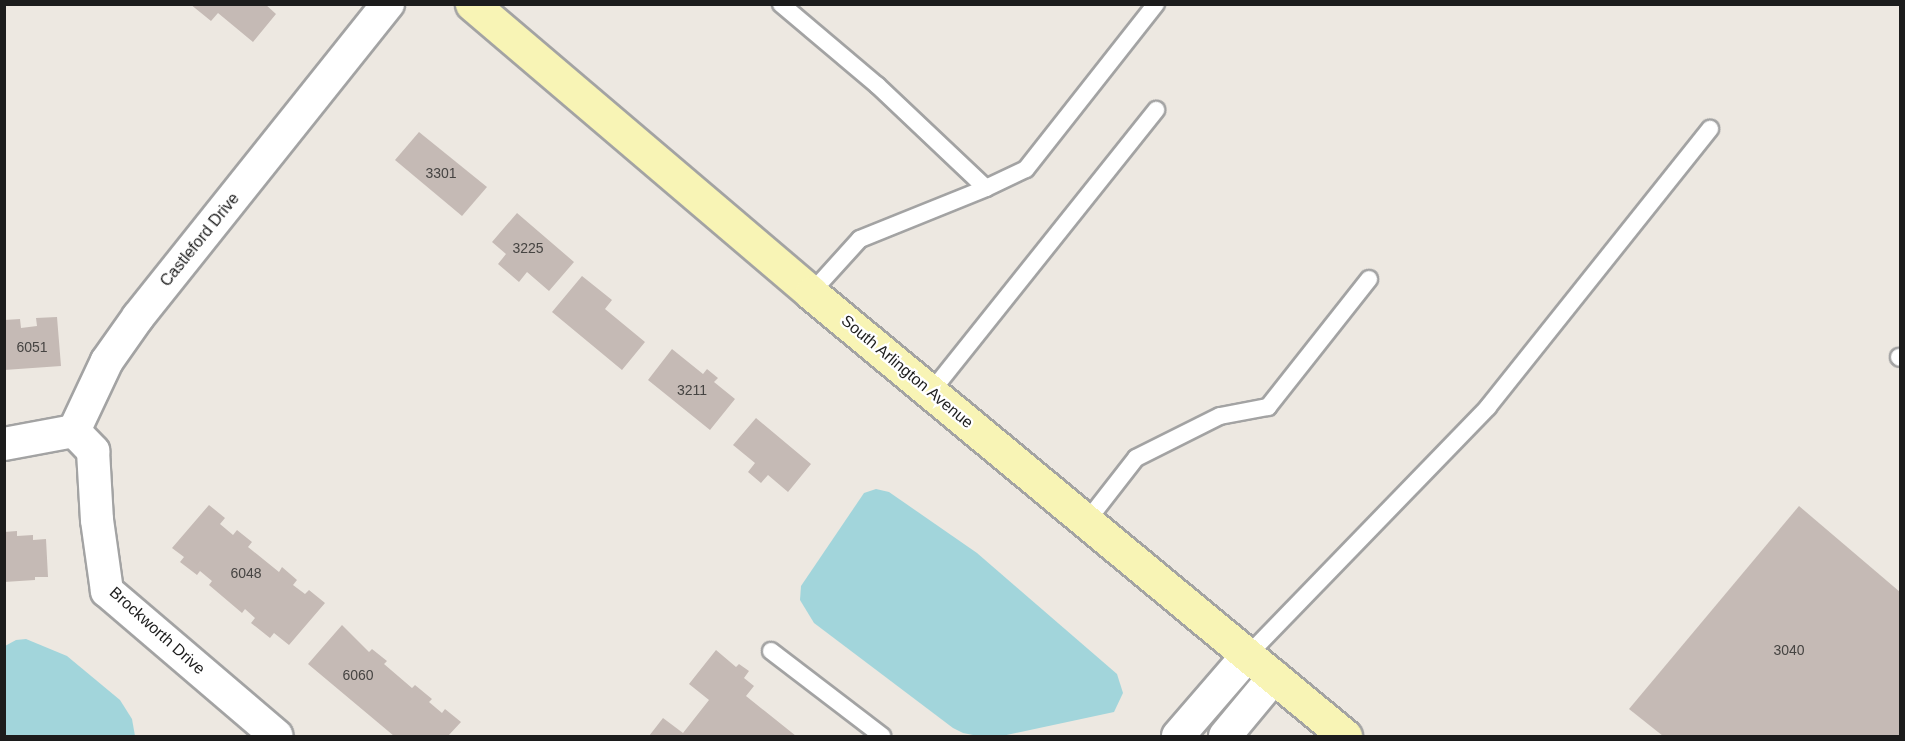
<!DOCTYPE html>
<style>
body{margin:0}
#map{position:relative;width:1905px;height:741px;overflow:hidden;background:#ede8e1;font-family:Helvetica,sans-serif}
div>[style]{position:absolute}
.water>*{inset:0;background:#a2d5db}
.building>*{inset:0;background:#c5bab5}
.roads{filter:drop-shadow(2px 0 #a3a3a3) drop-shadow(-2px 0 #a3a3a3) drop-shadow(0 2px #a3a3a3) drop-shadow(0 -2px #a3a3a3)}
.service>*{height:16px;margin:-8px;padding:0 8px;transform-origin:8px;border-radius:8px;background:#fff}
.minor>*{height:32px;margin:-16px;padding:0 16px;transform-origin:16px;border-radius:16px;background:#fff}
.secondary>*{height:33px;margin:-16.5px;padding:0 16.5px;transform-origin:16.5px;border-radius:16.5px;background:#f8f4b5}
span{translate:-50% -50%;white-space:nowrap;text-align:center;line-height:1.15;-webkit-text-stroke:4.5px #fff;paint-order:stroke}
.number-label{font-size:14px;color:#464442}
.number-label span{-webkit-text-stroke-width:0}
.street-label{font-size:16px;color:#1c1c1c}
.frame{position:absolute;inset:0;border:6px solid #1c1c1c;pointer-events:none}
</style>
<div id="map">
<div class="water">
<i style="clip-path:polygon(876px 489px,889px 492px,977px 553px,1117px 674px,1123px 693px,1114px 712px,1002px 736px,978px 736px,963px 733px,953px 728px,814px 623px,800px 600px,801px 586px,864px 493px)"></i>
<i style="clip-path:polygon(26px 639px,67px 656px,120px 700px,132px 719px,135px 736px,5px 736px,5px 646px,16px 640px)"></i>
</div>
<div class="building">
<i style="clip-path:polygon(190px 4px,265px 4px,276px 14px,253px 42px,218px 13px,211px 21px)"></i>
<i style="clip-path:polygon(419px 132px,487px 187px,462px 216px,395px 160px)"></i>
<i style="clip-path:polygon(517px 213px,574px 262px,549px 291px,527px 272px,519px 282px,498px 264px,506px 254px,492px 242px)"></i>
<i style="clip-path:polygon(582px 276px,612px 300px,605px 309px,645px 342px,622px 370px,552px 312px)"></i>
<i style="clip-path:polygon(57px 317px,61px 366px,4px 370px,4px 320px,20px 319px,21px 328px,37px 326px,36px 318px)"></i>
<i style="clip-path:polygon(672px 349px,703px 374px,707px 369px,718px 378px,714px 382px,735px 399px,710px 430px,648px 380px)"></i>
<i style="clip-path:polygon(756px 418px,811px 464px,788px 492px,768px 475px,761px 483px,748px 472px,755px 463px,733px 445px)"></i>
<i style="clip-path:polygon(209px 505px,225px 518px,220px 524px,233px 535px,237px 530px,252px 542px,248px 547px,279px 572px,282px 567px,297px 580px,293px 585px,305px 594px,309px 590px,325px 603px,289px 645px,274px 633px,270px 638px,251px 623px,255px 618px,245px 609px,242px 613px,209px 585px,212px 581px,200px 571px,197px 575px,180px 562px,184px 557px,172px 548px)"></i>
<i style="clip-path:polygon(1799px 506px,1900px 592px,1900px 736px,1663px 736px,1629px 709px)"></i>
<i style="clip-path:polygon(17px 531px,17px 536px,33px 535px,33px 540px,46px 539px,48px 577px,35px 577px,35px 580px,4px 582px,4px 532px)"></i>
<i style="clip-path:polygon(342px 625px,369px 652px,372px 649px,387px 661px,384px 664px,412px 688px,415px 685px,432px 699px,429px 702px,442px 713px,445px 709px,461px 722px,448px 736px,394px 736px,308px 664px)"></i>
<i style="clip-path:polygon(716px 650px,736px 667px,739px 664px,749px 671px,744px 678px,754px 686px,746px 696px,796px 736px,649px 736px,663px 718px,683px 733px,709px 700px,689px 684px)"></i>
</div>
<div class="roads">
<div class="service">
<i style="left:781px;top:4px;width:126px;rotate:40.2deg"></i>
<i style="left:877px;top:85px;width:150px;rotate:43.4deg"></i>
<i style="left:986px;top:188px;width:44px;rotate:-25.4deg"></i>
<i style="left:1026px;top:169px;width:210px;rotate:-51.8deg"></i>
<i style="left:811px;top:293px;width:73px;rotate:-47.8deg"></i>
<i style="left:860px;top:239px;width:136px;rotate:-22deg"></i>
<i style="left:1899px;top:357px;width:1px;rotate:45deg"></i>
<i style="left:931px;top:392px;width:361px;rotate:-51.4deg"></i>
<i style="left:1087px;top:521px;width:80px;rotate:-52.1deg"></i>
<i style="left:1136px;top:458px;width:94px;rotate:-26.6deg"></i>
<i style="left:1220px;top:416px;width:49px;rotate:-10.6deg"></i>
<i style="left:1268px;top:407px;width:163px;rotate:-51.7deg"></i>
<i style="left:771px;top:651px;width:140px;rotate:37.4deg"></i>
<i style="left:1248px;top:655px;width:345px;rotate:-45.9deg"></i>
<i style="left:1488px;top:407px;width:356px;rotate:-51.4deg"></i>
</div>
<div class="minor">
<i style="left:74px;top:431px;width:28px;rotate:46deg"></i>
<i style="left:93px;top:451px;width:69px;rotate:86.7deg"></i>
<i style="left:97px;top:520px;width:72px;rotate:82deg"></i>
<i style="left:107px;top:591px;width:223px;rotate:40.5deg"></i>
<i style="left:4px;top:444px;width:71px;rotate:-10.5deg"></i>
<i style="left:74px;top:431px;width:77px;rotate:-64.8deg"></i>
<i style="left:107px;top:361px;width:54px;rotate:-54.8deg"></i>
<i style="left:138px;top:317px;width:401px;rotate:-51.4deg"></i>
<i style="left:1178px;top:736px;width:107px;rotate:-49.2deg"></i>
<i style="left:1225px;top:736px;width:77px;rotate:-50.3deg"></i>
</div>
<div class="secondary">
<i style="left:472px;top:4px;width:445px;rotate:40.4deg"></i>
<i style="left:811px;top:293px;width:694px;rotate:39.68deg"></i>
</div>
</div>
<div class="number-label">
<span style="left:441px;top:173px">3301</span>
<span style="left:528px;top:248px">3225</span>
<span style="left:32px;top:347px">6051</span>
<span style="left:692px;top:390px">3211</span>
<span style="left:246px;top:573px">6048</span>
<span style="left:1789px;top:650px">3040</span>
<span style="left:358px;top:675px">6060</span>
</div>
<div class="street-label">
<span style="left:200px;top:240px;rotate:-51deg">Castleford Drive</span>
<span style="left:907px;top:372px;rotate:40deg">South Arlington Avenue</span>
<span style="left:157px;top:631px;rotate:42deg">Brockworth Drive</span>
</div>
<div class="frame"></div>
</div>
